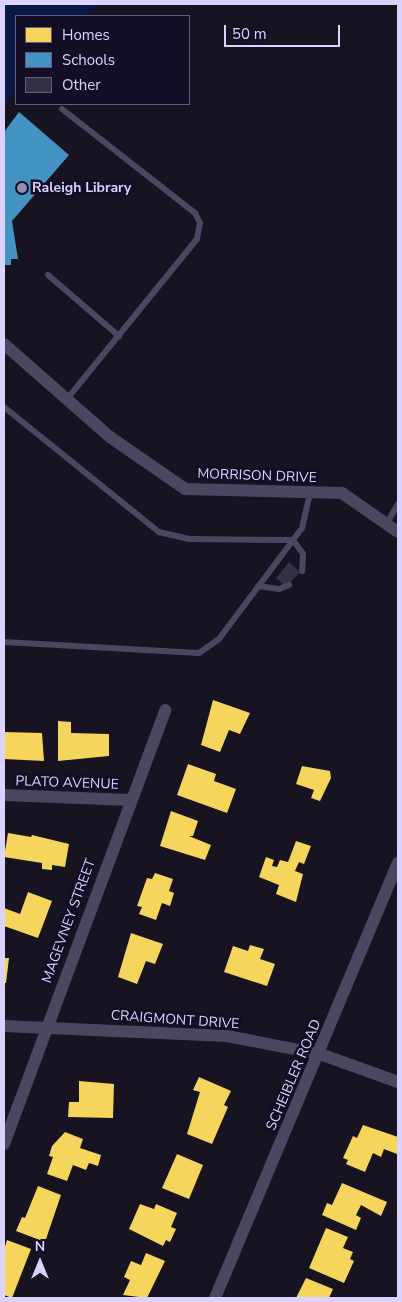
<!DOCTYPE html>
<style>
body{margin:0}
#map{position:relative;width:402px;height:1302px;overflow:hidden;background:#171320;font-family:"Nunito Sans",sans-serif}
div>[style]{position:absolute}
.water>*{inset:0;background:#081743}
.homes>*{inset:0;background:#f6d55c}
.schools>*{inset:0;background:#4393c3}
.building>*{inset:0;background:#353043}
.service>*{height:6px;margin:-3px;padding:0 3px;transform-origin:3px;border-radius:3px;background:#4a4761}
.minor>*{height:12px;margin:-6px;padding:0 6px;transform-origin:6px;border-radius:6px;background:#4a4761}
.dots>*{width:14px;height:14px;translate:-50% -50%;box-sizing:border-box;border:2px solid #140d26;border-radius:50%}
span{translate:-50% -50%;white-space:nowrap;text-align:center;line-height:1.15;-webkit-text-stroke:5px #140d26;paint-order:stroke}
.poi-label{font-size:14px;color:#dbd2ff;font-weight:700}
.left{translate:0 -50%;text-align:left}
.street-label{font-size:14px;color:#dbd2ff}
.frame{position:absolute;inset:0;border:5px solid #dbd2ff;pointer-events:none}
.legend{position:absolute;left:15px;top:15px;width:175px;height:90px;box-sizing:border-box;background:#140d26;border:1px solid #645c7d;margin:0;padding:6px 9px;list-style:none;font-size:15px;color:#dbd2ff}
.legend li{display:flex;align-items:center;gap:10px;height:25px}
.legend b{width:25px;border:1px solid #645c7d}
.north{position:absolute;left:15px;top:1237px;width:50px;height:50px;-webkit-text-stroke:4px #140d26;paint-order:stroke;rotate:0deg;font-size:14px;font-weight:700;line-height:20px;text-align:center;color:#dbd2ff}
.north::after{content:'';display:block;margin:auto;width:18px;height:22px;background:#dbd2ff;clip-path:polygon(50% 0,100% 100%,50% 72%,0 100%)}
.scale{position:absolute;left:224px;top:25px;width:116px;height:22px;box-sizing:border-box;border:2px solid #dbd2ff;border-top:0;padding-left:6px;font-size:15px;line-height:18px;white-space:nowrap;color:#dbd2ff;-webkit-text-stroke:4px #140d26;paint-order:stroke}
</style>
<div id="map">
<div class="water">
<i style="clip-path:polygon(4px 4px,102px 4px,85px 16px,16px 16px,16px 90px,4px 105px)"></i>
</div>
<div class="homes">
<i style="clip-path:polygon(213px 700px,250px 713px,240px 734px,229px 730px,220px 752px,201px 745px)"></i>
<i style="clip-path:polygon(58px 721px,71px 722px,71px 733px,109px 734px,109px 756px,58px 761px)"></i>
<i style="clip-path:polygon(4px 732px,42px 733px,44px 761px,4px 759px)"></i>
<i style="clip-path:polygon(188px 764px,216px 774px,214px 781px,236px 789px,227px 813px,177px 795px)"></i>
<i style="clip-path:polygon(302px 766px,330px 771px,331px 778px,320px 801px,311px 798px,314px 790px,296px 784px)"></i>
<i style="clip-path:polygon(171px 811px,198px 821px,193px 836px,189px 836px,211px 845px,205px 860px,160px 846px)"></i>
<i style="clip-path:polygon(8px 833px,31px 837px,32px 835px,69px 844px,65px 867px,52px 865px,52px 870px,42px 869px,42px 863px,4px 857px)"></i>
<i style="clip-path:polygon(296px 841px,311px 846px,304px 864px,299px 862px,295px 871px,303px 874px,296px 902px,276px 894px,279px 885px,259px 877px,266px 857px,274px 860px,272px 866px,277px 867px,280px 860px,288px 862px)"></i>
<i style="clip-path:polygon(155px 873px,173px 879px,169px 891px,174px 893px,170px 906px,162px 903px,156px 920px,139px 914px,142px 907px,137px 906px,147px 878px,152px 879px)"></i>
<i style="clip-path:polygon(28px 892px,52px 901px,38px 938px,4px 926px,4px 908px,20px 914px)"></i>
<i style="clip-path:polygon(131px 933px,163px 944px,155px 964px,146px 961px,137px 984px,118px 977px)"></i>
<i style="clip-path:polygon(250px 945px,264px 949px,260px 959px,275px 964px,267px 986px,224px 972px,233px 946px,248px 951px)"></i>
<i style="clip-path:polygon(4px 958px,9px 958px,6px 983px,4px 983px)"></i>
<i style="clip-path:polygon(199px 1077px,231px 1091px,224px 1105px,228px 1107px,212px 1144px,187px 1134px,200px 1092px,193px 1090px)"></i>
<i style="clip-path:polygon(79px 1081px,114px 1084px,113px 1118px,68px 1117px,69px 1102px,79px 1102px)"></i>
<i style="clip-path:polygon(363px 1125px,398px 1137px,397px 1154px,384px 1149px,381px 1157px,373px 1153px,365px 1172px,346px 1164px,348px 1160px,343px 1158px,353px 1136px,357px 1138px)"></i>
<i style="clip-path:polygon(65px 1132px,83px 1139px,80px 1148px,101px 1155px,98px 1166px,89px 1163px,86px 1170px,73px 1165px,67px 1181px,47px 1174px,53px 1157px,49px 1156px,52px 1146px)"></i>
<i style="clip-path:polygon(177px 1154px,203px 1165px,189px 1199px,162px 1188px)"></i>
<i style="clip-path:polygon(342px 1183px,387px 1202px,381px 1216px,361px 1205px,356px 1215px,361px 1218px,356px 1230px,322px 1215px,327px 1203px,332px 1205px)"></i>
<i style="clip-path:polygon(38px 1186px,61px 1195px,45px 1242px,16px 1231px,22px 1217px,25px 1218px)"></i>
<i style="clip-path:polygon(140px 1204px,154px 1209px,156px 1204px,177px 1213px,171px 1227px,176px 1229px,170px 1242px,166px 1240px,163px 1246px,129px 1229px)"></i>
<i style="clip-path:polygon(326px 1228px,348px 1237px,343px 1248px,353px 1252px,350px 1259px,354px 1261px,344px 1283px,309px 1268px)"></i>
<i style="clip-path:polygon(7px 1240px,31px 1249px,12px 1298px,4px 1295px,4px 1250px)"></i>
<i style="clip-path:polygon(146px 1253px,165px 1261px,147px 1298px,123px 1295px,130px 1280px,124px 1277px,131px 1261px,141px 1265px)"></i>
<i style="clip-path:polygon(306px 1278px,333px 1289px,329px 1298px,296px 1298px)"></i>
</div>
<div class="schools">
<i style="clip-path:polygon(19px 112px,69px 155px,12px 221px,18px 259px,11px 259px,11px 265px,4px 265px,4px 132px)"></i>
</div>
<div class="building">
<i style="clip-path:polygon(289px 562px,300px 572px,286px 587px,276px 578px)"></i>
</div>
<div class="service">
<i style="left:62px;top:109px;width:169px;rotate:38deg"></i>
<i style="left:195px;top:213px;width:11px;rotate:63deg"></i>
<i style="left:200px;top:223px;width:16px;rotate:101deg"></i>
<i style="left:197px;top:239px;width:206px;rotate:129.1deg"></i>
<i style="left:48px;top:275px;width:94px;rotate:40.7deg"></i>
<i style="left:4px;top:407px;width:199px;rotate:38.9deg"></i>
<i style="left:159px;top:532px;width:31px;rotate:13deg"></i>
<i style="left:189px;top:539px;width:104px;rotate:0.6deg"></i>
<i style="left:293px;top:540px;width:17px;rotate:54deg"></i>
<i style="left:303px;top:554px;width:17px;rotate:93deg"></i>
<i style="left:387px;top:523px;width:22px;rotate:-60deg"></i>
<i style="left:258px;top:586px;width:21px;rotate:8deg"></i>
<i style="left:279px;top:589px;width:11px;rotate:-22deg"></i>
<i style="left:4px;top:642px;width:195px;rotate:3.2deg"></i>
<i style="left:199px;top:653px;width:24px;rotate:-35deg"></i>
<i style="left:219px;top:639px;width:139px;rotate:-53.2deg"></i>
<i style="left:302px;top:528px;width:36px;rotate:-77deg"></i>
</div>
<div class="minor">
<i style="left:4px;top:344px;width:141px;rotate:41.3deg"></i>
<i style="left:110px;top:437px;width:91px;rotate:34.7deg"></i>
<i style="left:185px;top:489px;width:157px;rotate:1.5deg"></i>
<i style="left:342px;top:493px;width:68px;rotate:34.9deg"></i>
<i style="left:4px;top:795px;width:126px;rotate:2.3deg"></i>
<i style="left:4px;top:1026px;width:223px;rotate:2.6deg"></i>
<i style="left:227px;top:1036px;width:95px;rotate:11deg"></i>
<i style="left:320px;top:1054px;width:83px;rotate:19.7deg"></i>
<i style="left:4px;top:1144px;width:463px;rotate:-69.6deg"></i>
<i style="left:215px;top:1298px;width:472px;rotate:-67.2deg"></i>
</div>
<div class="dots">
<i style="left:22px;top:188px;background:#968fb1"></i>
</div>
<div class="poi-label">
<span class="left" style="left:32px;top:188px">Raleigh Library</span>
</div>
<div class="street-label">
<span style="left:257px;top:476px;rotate:2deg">MORRISON DRIVE</span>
<span style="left:67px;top:783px;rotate:2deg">PLATO AVENUE</span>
<span style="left:69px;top:921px;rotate:-70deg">MAGEVNEY STREET</span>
<span style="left:175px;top:1020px;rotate:4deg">CRAIGMONT DRIVE</span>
<span style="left:294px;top:1075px;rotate:-67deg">SCHEIBLER ROAD</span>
</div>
<div class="frame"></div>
<ul class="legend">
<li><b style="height:14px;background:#f6d55c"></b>Homes</li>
<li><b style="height:14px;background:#4393c3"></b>Schools</li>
<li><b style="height:14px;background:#353043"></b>Other</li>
</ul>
<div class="north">N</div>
<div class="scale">50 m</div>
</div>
